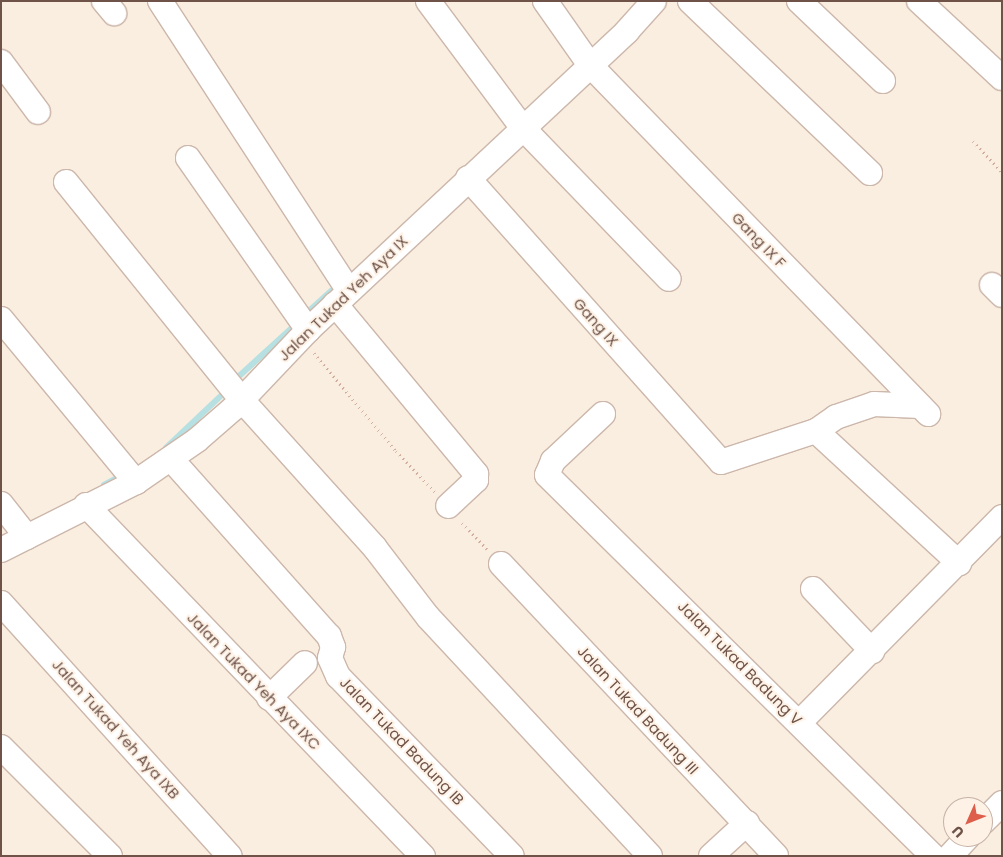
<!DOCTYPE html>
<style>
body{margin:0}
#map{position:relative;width:1003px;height:857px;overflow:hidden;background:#faeee0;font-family:Poppins,sans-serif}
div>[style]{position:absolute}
.stream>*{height:5.5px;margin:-2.75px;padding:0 2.75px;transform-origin:2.75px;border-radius:2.75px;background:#b7e0e2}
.path>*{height:3px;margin-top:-1.5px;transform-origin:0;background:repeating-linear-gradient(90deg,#d2ad9e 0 1px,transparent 0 5px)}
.roads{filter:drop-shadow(1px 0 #ccb7ab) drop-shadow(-1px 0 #ccb7ab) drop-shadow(0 1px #ccb7ab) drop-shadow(0 -1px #ccb7ab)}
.minor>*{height:24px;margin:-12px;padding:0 12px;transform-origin:12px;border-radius:12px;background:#fff}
span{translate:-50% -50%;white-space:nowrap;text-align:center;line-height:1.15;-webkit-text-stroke:4px #fef2e6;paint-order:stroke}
.street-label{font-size:15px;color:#6f5349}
.frame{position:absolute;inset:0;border:2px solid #6f5349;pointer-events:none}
.north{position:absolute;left:943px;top:797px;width:50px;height:50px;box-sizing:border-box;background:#fef2e6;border:1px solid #c5b2a7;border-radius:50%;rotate:226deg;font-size:14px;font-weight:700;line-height:20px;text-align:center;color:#6f5349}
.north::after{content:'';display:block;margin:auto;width:18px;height:22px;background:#de5e4c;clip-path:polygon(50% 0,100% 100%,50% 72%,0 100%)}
</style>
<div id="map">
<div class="stream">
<i style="left:309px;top:311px;width:30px;rotate:-42deg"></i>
<i style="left:236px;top:379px;width:77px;rotate:-42.4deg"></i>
<i style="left:166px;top:448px;width:81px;rotate:-43.5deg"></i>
<i style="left:104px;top:485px;width:17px;rotate:-28deg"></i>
</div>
<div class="path">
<i style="left:973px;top:141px;width:42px;rotate:46.9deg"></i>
<i style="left:314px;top:353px;width:128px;rotate:50.1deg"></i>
<i style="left:396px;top:451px;width:57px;rotate:46.4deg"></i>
<i style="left:462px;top:523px;width:36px;rotate:46deg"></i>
</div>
<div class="roads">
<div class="minor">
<i style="left:104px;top:1px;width:16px;rotate:50deg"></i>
<i style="left:160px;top:1px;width:346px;rotate:56.9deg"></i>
<i style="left:428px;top:1px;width:157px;rotate:53.3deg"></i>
<i style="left:522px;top:127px;width:211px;rotate:46deg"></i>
<i style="left:545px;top:1px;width:78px;rotate:54.9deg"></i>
<i style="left:590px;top:65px;width:486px;rotate:45.9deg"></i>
<i style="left:690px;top:1px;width:249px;rotate:43.7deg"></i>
<i style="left:799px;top:1px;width:116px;rotate:43.6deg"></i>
<i style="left:919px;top:1px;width:113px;rotate:42.9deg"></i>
<i style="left:1px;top:62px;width:62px;rotate:53.5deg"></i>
<i style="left:188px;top:158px;width:210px;rotate:55.1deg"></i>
<i style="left:468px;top:178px;width:380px;rotate:48.3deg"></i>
<i style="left:721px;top:462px;width:100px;rotate:-18.1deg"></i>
<i style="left:816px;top:431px;width:195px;rotate:42.7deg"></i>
<i style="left:66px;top:182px;width:279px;rotate:51.1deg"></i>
<i style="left:241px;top:399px;width:200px;rotate:48deg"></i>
<i style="left:375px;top:548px;width:87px;rotate:52.5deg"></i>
<i style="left:428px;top:617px;width:326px;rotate:47.1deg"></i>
<i style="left:992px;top:285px;width:14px;rotate:45deg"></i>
<i style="left:335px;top:304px;width:221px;rotate:50.3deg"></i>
<i style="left:476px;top:474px;width:6px;rotate:90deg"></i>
<i style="left:476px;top:480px;width:38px;rotate:137deg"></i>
<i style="left:1px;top:319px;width:212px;rotate:50.4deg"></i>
<i style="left:603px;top:414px;width:69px;rotate:136.8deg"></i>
<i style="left:553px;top:461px;width:15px;rotate:113deg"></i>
<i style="left:547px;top:475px;width:542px;rotate:44.63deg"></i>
<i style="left:816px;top:431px;width:24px;rotate:-35deg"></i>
<i style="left:836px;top:417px;width:40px;rotate:-18.9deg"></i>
<i style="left:874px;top:404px;width:46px;rotate:2.5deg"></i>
<i style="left:172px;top:460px;width:236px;rotate:48.3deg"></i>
<i style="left:329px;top:636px;width:12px;rotate:70deg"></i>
<i style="left:333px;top:647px;width:11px;rotate:105deg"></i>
<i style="left:330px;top:658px;width:20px;rotate:66deg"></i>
<i style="left:338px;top:676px;width:250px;rotate:46deg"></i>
<i style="left:1px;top:504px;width:42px;rotate:51.8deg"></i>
<i style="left:86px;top:505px;width:487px;rotate:46.2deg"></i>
<i style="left:1px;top:550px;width:151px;rotate:-26.7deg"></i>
<i style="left:136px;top:482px;width:74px;rotate:-34.5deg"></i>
<i style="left:197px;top:440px;width:50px;rotate:-41deg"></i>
<i style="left:235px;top:407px;width:106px;rotate:-46.5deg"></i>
<i style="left:308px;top:330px;width:437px;rotate:-43.1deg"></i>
<i style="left:627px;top:31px;width:40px;rotate:-48deg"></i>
<i style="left:501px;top:564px;width:401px;rotate:46.7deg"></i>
<i style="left:813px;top:589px;width:86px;rotate:46.4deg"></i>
<i style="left:1px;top:603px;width:341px;rotate:47.9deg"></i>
<i style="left:269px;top:698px;width:50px;rotate:-44.2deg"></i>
<i style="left:800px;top:722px;width:288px;rotate:-45.4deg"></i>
<i style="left:1px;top:747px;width:154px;rotate:45deg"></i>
<i style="left:983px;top:822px;width:27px;rotate:-45deg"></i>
<i style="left:711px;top:856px;width:49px;rotate:-42.5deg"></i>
<i style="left:950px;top:856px;width:26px;rotate:-47deg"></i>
</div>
</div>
<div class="street-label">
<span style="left:759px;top:240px;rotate:46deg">Gang IX F</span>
<span style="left:343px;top:298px;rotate:-44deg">Jalan Tukad Yeh Aya IX</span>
<span style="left:596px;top:322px;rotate:48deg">Gang IX</span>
<span style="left:740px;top:663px;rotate:45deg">Jalan Tukad Badung V</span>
<span style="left:254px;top:681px;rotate:46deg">Jalan Tukad Yeh Aya IXC</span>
<span style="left:638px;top:710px;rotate:47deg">Jalan Tukad Badung III</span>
<span style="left:116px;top:729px;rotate:48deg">Jalan Tukad Yeh Aya IXB</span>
<span style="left:402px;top:741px;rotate:46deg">Jalan Tukad Badung IB</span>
</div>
<div class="frame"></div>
<div class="north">U</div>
</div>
